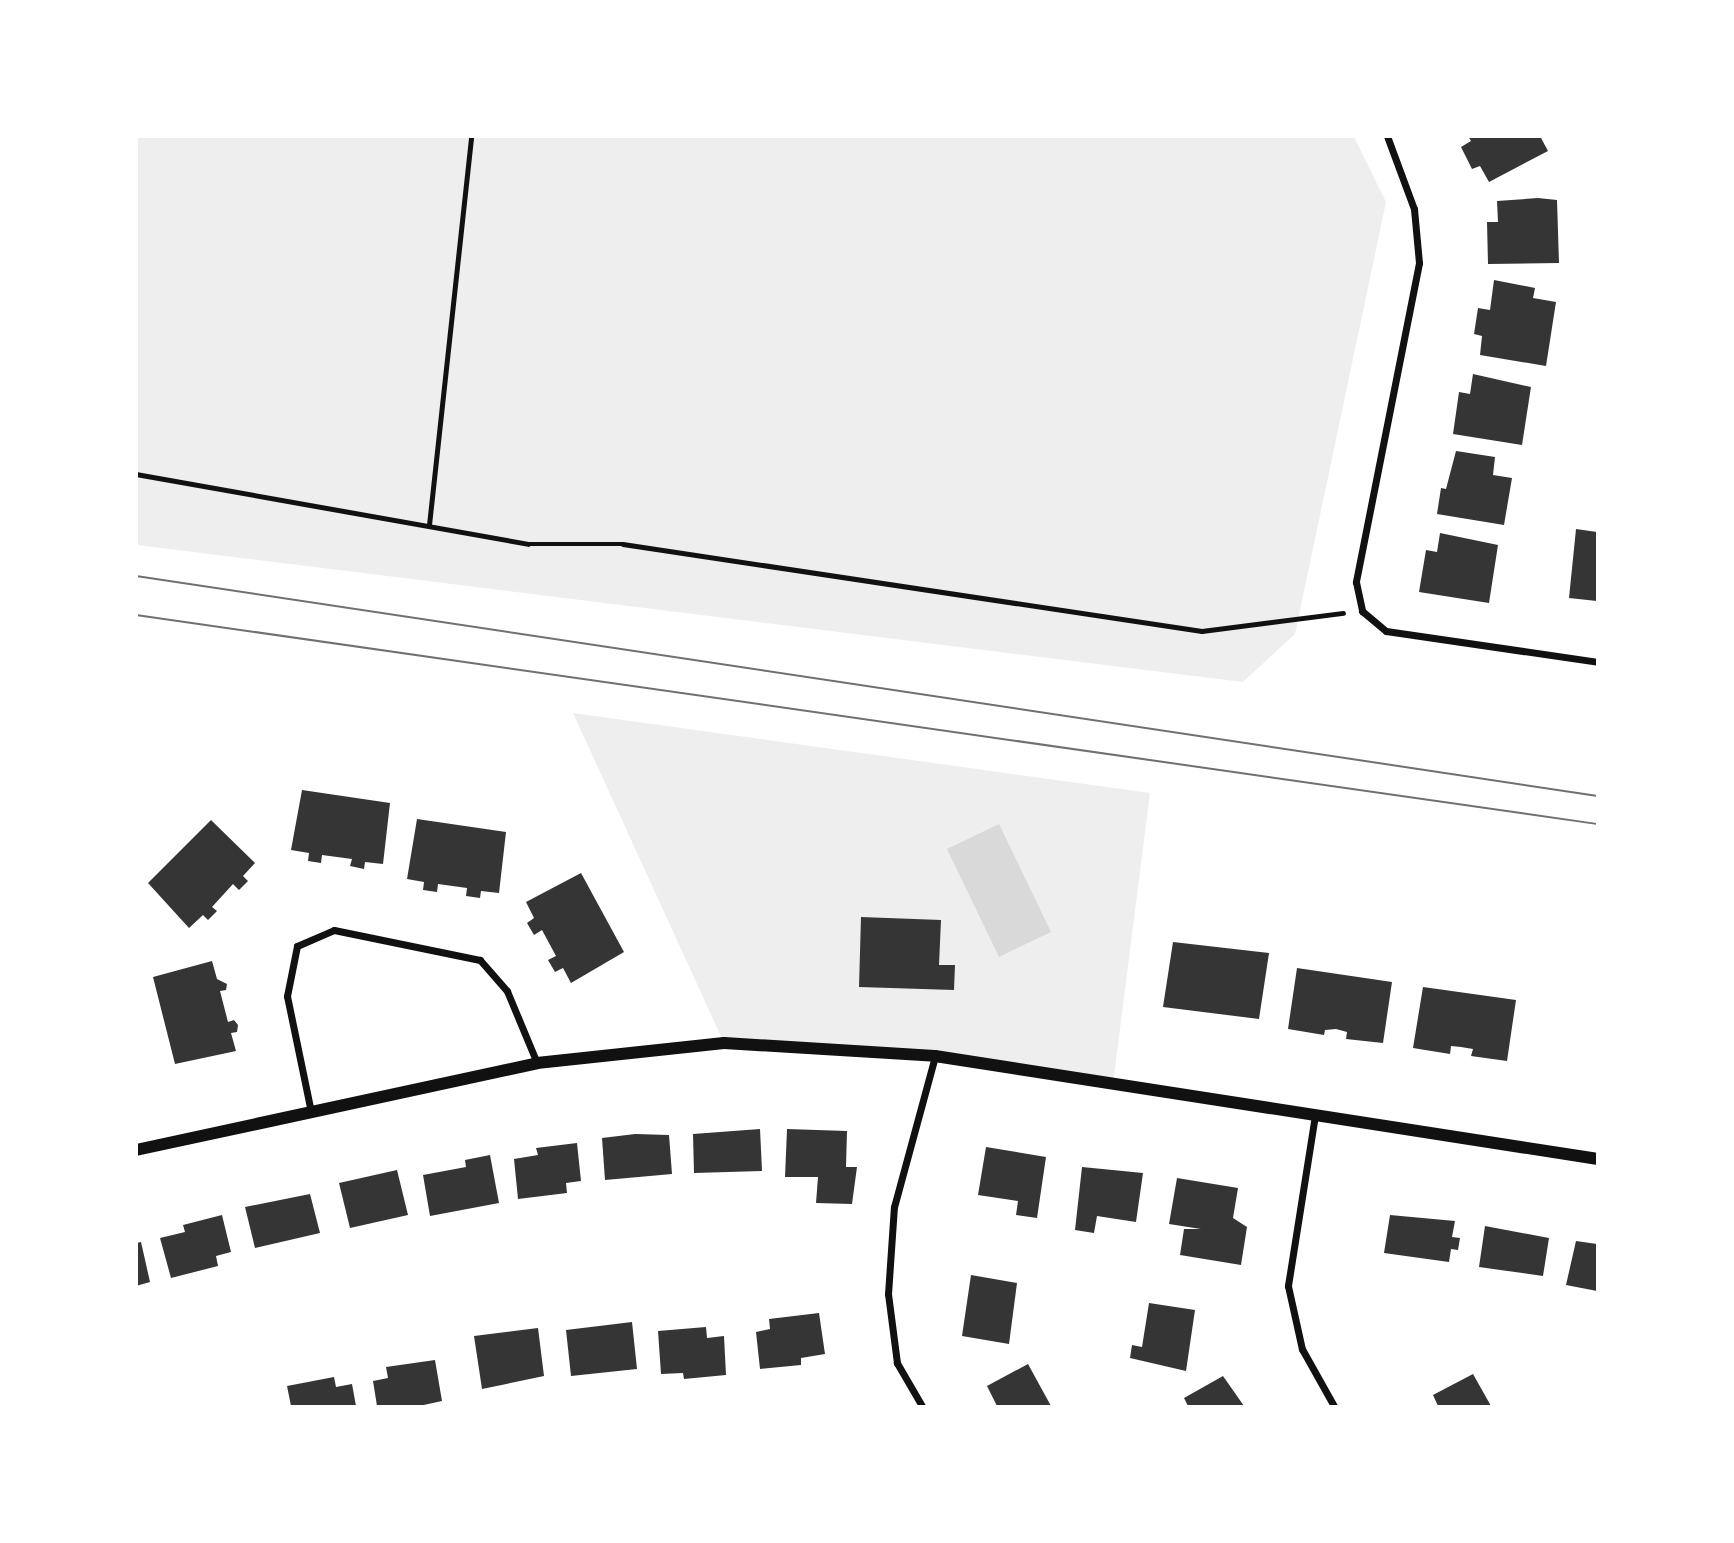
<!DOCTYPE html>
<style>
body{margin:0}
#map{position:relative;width:1734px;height:1543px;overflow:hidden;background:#fff;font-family:Inter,sans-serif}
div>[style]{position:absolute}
.green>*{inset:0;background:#eee}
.water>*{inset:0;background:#d9d9d9}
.building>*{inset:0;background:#353535}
.path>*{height:4.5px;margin:-2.25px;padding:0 2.25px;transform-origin:2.25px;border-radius:2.25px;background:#111}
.minor>*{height:7px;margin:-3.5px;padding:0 3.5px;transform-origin:3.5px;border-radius:3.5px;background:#111}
.tertiary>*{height:12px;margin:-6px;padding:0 6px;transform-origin:6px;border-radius:6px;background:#111}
.tram>*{height:2px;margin:-1px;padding:0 1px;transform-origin:1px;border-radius:1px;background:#707070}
span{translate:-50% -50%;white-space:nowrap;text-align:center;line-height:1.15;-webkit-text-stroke:7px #fff;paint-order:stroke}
.frame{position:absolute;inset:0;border:138px solid #fff;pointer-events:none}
</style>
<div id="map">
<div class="green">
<i style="clip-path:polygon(137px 137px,1354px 137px,1386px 202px,1295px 634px,1243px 682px,137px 545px)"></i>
<i style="clip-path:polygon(573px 713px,1150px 793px,1113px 1084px,935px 1056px,724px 1043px)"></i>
</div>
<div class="water">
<i style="clip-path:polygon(999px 824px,1051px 932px,999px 957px,947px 849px)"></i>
</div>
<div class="building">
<i style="clip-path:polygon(1468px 136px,1540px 136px,1548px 151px,1489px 182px,1480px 166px,1472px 169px,1461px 147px,1471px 141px)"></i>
<i style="clip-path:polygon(1538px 198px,1557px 200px,1559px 263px,1488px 264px,1487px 222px,1498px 222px,1497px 201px)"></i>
<i style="clip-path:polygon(1494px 280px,1535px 288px,1533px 298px,1556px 302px,1546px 366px,1480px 355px,1482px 336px,1474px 334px,1478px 308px,1490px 310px)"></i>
<i style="clip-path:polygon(1473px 374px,1531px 387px,1522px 445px,1453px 434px,1459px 392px,1470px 394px)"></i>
<i style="clip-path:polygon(1456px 451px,1495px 457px,1493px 475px,1512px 478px,1504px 525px,1437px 514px,1441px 488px,1446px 489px)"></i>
<i style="clip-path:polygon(1576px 529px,1597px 532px,1597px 601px,1569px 598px)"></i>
<i style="clip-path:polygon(1440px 533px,1498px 545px,1489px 603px,1419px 592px,1426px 550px,1437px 552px)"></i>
<i style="clip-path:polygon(302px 790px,390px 803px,383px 864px,365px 862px,364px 869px,350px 866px,352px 859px,322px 855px,321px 863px,308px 861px,309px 853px,291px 850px)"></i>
<i style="clip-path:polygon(417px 819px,506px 832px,499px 893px,481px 891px,480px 898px,466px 896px,467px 888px,438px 884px,437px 892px,423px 890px,424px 882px,407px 879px)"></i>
<i style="clip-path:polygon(211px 820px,255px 863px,243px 876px,248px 881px,239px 890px,233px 884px,212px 907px,217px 911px,208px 920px,203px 915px,189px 928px,148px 883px)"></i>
<i style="clip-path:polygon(581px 873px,624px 952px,571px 983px,563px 968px,555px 972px,548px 960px,556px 956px,542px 930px,534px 935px,527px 923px,534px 918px,526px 902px)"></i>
<i style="clip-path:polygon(861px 917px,941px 920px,939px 965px,955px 965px,954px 990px,859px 987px)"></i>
<i style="clip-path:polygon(1173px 942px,1269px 953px,1259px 1019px,1163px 1007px)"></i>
<i style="clip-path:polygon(212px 961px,217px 979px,227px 984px,226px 990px,220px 991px,228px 1022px,234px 1020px,238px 1025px,237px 1032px,231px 1033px,236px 1051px,175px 1064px,153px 977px)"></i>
<i style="clip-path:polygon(1297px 968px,1392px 982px,1383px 1043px,1346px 1039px,1347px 1032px,1336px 1029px,1325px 1030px,1324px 1035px,1288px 1029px)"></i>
<i style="clip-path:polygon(1423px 987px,1516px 1000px,1507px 1061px,1471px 1056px,1473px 1049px,1461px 1047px,1451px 1046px,1450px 1054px,1413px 1048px)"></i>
<i style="clip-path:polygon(760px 1129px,762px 1171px,694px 1173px,693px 1134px)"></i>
<i style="clip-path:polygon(787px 1129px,847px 1131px,846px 1167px,857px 1167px,852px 1204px,816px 1203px,818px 1177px,785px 1177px)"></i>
<i style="clip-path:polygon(635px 1134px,669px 1135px,672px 1174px,605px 1180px,602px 1138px)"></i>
<i style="clip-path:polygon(577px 1143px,581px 1181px,566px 1183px,567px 1193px,518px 1199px,514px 1159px,538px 1155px,536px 1148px)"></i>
<i style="clip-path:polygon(986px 1147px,1046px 1157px,1037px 1218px,1016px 1215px,1018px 1201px,978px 1195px)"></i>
<i style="clip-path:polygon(490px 1155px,499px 1203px,430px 1216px,423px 1175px,466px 1167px,465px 1160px)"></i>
<i style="clip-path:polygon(1082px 1167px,1143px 1173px,1136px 1222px,1097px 1216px,1094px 1233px,1075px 1230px)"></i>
<i style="clip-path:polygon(397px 1170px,408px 1215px,350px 1228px,339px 1183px)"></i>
<i style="clip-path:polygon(1177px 1178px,1238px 1188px,1233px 1218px,1247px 1227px,1241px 1265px,1180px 1255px,1184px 1229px,1201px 1229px,1169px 1224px)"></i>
<i style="clip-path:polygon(310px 1194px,320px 1233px,255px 1248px,245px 1207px)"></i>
<i style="clip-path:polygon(222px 1215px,231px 1252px,216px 1256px,218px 1266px,171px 1278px,160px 1238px,185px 1232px,183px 1225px)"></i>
<i style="clip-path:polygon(1390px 1215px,1455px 1221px,1452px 1237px,1460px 1238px,1458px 1250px,1451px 1249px,1449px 1262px,1384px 1253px)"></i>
<i style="clip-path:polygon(1485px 1226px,1549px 1238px,1543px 1276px,1479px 1267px)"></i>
<i style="clip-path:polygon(1576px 1241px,1597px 1244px,1597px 1291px,1566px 1285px)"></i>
<i style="clip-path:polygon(141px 1242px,150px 1282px,136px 1286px,136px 1243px)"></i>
<i style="clip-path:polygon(971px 1275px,1017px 1283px,1009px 1344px,962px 1336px)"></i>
<i style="clip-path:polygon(1149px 1303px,1195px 1310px,1186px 1371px,1130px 1358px,1132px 1345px,1142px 1347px)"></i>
<i style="clip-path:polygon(819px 1313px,825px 1354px,801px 1358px,801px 1365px,760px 1369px,756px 1332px,770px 1329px,769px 1319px)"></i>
<i style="clip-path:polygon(632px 1322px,637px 1369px,571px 1376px,566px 1330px)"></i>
<i style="clip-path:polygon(706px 1327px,707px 1338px,724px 1336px,726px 1375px,684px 1379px,683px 1373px,661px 1374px,658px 1331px)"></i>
<i style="clip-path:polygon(538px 1328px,544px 1376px,482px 1389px,474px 1336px)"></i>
<i style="clip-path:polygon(435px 1360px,442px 1401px,419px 1406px,377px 1406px,373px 1381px,388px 1378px,386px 1367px)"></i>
<i style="clip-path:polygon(1028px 1364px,1051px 1406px,997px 1406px,987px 1386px)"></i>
<i style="clip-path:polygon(1473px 1374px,1491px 1406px,1438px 1406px,1433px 1395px)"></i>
<i style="clip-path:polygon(1223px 1376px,1244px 1406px,1188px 1406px,1184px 1398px)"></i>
<i style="clip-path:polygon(334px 1377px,336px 1387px,352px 1384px,356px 1406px,291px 1406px,287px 1386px)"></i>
</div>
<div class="path">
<i style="left:136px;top:474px;width:398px;rotate:10.1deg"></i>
<i style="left:528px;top:544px;width:95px"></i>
<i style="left:623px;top:544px;width:585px;rotate:8.55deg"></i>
<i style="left:1202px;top:631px;width:142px;rotate:-7.3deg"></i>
<i style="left:429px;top:525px;width:391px;rotate:-83.8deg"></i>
</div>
<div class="minor">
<i style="left:1387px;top:136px;width:78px;rotate:69.7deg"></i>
<i style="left:1414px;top:209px;width:54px;rotate:84.7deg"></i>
<i style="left:1419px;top:263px;width:325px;rotate:101.2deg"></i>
<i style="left:1356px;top:582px;width:30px;rotate:78deg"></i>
<i style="left:1362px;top:611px;width:31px;rotate:40deg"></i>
<i style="left:1386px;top:631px;width:214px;rotate:8.3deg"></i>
<i style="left:311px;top:1112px;width:118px;rotate:-101.7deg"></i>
<i style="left:287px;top:996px;width:51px;rotate:-78.7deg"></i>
<i style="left:297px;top:946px;width:40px;rotate:-23.4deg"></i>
<i style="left:334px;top:930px;width:149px;rotate:11.6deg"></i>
<i style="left:480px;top:960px;width:41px;rotate:48.9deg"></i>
<i style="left:507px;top:991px;width:78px;rotate:67.4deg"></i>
<i style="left:1315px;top:1115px;width:173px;rotate:99deg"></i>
<i style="left:1288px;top:1286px;width:65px;rotate:77.5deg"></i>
<i style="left:1302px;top:1349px;width:65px;rotate:60.7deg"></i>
<i style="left:922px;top:1406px;width:50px;rotate:-120.2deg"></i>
<i style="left:897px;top:1363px;width:70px;rotate:-97.4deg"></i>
<i style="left:888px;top:1294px;width:87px;rotate:-86.1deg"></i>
<i style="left:894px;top:1207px;width:156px;rotate:-74.8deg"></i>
</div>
<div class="tertiary">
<i style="left:136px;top:1150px;width:410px;rotate:-12.2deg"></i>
<i style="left:537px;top:1063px;width:188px;rotate:-6.1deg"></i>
<i style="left:724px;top:1043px;width:211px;rotate:3.5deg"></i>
<i style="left:935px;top:1056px;width:671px;rotate:8.83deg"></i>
</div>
<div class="tram">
<i style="left:136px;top:576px;width:1478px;rotate:8.56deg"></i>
<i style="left:136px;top:615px;width:1477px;rotate:8.14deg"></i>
</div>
<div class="frame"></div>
</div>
